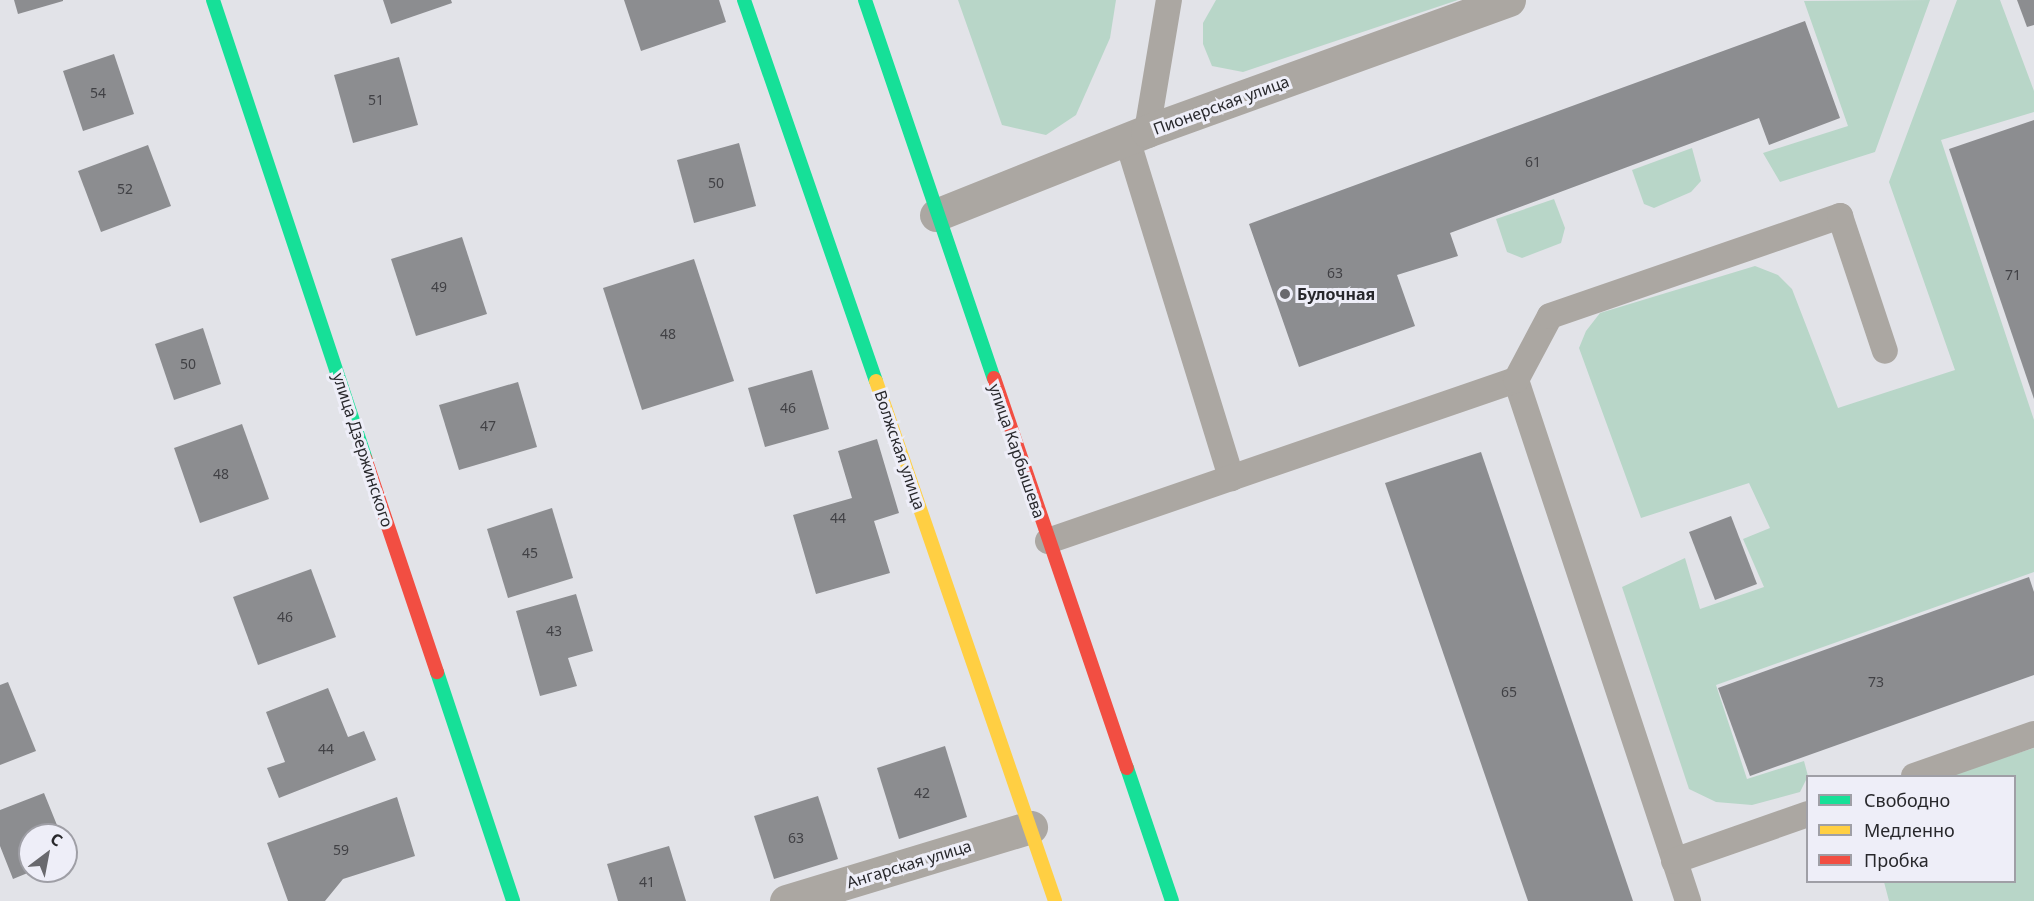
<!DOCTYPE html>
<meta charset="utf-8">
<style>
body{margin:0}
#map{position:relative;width:2034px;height:901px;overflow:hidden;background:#e2e3e8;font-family:"Noto Sans",sans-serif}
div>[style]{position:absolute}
.green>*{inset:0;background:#b8d6c8}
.building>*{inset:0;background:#8c8d90}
.lane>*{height:26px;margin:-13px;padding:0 13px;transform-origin:13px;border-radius:13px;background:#aba7a2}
.street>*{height:33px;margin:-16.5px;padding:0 16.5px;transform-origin:16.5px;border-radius:16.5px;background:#aba7a2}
.fast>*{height:14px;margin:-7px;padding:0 7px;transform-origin:7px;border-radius:7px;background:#16e098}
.slow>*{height:14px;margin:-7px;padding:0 7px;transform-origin:7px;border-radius:7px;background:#ffcf43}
.jam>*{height:14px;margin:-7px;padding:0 7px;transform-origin:7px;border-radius:7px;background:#f24e42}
.dots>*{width:16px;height:16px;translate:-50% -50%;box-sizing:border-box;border:3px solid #eeeef8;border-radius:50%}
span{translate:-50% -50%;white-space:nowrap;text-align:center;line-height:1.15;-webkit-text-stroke:6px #eeeef8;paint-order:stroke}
.number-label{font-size:14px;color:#414145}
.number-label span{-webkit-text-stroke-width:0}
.street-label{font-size:16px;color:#28282c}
.poi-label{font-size:16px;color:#28282c;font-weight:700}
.left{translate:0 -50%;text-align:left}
.legend{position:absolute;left:1806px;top:775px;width:210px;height:108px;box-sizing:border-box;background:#eeeef8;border:2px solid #9f9fa6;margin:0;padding:8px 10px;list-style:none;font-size:18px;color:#28282c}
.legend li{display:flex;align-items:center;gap:12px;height:30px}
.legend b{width:30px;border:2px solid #9f9fa6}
.north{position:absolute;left:18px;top:823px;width:60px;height:60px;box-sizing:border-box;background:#eeeef8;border:2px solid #9f9fa6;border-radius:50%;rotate:32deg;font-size:16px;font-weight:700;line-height:24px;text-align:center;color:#28282c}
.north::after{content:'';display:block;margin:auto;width:21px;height:27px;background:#69696e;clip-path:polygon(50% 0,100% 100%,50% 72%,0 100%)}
</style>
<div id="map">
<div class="green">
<i style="clip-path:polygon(958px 0,1116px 0,1110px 38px,1076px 115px,1046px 135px,1002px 125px)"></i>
<i style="clip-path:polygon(1216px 0,1458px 0,1243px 72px,1212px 66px,1203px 44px,1203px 23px)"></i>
<i style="clip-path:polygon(1930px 0,1875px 152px,1780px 182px,1763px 153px,1848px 126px,1804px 1px)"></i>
<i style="clip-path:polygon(1957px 0,2000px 0,2034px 91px,2034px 112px,1941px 140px,2034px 420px,2034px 572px,1716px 685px,1747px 779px,1804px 761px,1808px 776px,1800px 792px,1752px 805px,1716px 802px,1689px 789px,1622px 587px,1685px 558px,1700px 609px,1764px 587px,1743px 539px,1770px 528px,1749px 483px,1641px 518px,1579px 348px,1586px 331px,1600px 313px,1755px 266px,1778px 275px,1792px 289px,1838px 408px,1955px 370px,1889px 182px)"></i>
<i style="clip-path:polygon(1692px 148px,1701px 181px,1691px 192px,1654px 208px,1644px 204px,1632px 170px)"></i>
<i style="clip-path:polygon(1554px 199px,1565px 228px,1561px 243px,1522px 258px,1507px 252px,1496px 219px)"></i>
<i style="clip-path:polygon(2034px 748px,2034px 901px,1889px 901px,1884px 882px,2014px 882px,2014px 776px,1946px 776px)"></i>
</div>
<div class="building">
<i style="clip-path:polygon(14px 0,63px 0,63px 1px,18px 14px)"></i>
<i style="clip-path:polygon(383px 0,451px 0,452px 3px,391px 24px)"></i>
<i style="clip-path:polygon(624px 0,719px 0,726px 22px,641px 51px)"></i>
<i style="clip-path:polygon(2017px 0,2034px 0,2034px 25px,2027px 27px)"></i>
<i style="clip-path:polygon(1805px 21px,1840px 118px,1769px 145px,1759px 118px,1450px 233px,1458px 256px,1397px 275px,1415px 326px,1299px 367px,1249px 224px)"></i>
<i style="clip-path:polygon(114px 54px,134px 114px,83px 131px,63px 71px)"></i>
<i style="clip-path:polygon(399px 57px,418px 125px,353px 143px,334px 75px)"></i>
<i style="clip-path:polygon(2034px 120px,2034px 399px,1949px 149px)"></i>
<i style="clip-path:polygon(739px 143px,756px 206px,694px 223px,677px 160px)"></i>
<i style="clip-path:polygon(148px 145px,171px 206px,101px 232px,78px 171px)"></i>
<i style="clip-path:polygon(462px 237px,487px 314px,416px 336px,391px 259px)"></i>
<i style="clip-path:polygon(694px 259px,734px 381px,642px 410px,603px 288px)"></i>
<i style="clip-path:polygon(203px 328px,221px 384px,174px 400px,155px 344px)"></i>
<i style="clip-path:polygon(812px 370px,829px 429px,765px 447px,748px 388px)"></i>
<i style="clip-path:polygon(518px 382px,537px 447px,459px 470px,439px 405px)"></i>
<i style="clip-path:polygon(242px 424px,269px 499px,200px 523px,174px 448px)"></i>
<i style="clip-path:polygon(877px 439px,899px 513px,874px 521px,890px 573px,816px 594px,793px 515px,852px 498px,838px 451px)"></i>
<i style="clip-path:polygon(1481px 452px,1633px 901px,1528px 901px,1385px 483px)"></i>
<i style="clip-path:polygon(552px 508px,573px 578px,508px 598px,487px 529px)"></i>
<i style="clip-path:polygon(1731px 516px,1757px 584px,1715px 600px,1689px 532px)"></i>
<i style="clip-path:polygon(311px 569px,336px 637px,258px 665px,233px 597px)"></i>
<i style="clip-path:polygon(2029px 577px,2034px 592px,2034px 675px,1750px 776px,1718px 688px)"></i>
<i style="clip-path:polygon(576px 594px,593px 651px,568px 658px,577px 686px,540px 696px,516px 611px)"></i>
<i style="clip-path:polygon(8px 682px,36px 751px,0 765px,0 685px)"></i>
<i style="clip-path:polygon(328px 688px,348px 737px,364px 731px,376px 760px,279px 798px,267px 768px,285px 762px,266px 712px)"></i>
<i style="clip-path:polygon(945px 746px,967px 817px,899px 839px,877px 768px)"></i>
<i style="clip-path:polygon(44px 793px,61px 835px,30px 835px,30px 872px,13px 879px,0 846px,0 810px)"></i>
<i style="clip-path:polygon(818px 796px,838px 859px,774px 879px,754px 816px)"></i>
<i style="clip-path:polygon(397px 797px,415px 856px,343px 879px,325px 901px,288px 901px,267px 843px)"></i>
<i style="clip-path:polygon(669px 846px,686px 901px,618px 901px,607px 864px)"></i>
</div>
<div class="lane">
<i style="left:1147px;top:131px;width:133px;rotate:-80.5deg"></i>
<i style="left:1127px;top:139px;width:355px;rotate:72.9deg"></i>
<i style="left:1516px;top:380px;width:549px;rotate:71.73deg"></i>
<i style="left:1048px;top:541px;width:495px;rotate:-19deg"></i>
<i style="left:1516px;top:380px;width:72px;rotate:-62deg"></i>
<i style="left:1550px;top:316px;width:307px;rotate:-19deg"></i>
<i style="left:1840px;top:216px;width:142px;rotate:71.6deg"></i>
<i style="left:1914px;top:776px;width:127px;rotate:-19.3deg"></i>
<i style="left:1674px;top:861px;width:142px;rotate:-19.3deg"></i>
</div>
<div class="street">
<i style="left:936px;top:215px;width:227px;rotate:-21.7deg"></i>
<i style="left:1147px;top:131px;width:385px;rotate:-19.9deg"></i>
<i style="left:786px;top:901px;width:256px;rotate:-16.8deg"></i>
</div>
<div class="fast">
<i style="left:213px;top:0;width:483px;rotate:71.6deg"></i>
<i style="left:744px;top:0;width:403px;rotate:70.9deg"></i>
<i style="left:865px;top:0;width:399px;rotate:71.2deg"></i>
<i style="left:437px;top:672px;width:241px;rotate:71.6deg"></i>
<i style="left:1127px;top:768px;width:140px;rotate:71.3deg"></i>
</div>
<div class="slow">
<i style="left:876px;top:381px;width:550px;rotate:71deg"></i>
</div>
<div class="jam">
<i style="left:994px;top:378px;width:412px;rotate:71.2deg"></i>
<i style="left:365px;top:458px;width:226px;rotate:71.4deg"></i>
</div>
<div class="dots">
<i style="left:1285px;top:294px;background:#69696e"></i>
</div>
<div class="number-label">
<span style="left:98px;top:93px">54</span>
<span style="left:376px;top:100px">51</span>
<span style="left:1533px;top:162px">61</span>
<span style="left:716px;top:183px">50</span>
<span style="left:125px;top:189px">52</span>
<span style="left:1335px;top:273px">63</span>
<span style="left:2013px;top:275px">71</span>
<span style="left:439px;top:287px">49</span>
<span style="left:668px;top:334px">48</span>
<span style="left:188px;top:364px">50</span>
<span style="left:788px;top:408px">46</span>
<span style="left:488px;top:426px">47</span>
<span style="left:221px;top:474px">48</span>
<span style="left:838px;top:518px">44</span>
<span style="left:530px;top:553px">45</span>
<span style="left:285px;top:617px">46</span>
<span style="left:554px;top:631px">43</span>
<span style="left:1876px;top:682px">73</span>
<span style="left:1509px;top:692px">65</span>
<span style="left:326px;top:749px">44</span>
<span style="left:922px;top:793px">42</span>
<span style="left:796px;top:838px">63</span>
<span style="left:341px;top:850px">59</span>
<span style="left:647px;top:882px">41</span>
</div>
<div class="street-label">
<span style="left:1221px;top:105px;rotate:-20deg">Пионерская улица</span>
<span style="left:363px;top:450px;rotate:72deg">улица Дзержинского</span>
<span style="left:900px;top:450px;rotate:71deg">Волжская улица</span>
<span style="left:1017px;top:451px;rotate:71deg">улица Карбышева</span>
<span style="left:909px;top:864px;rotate:-17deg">Ангарская улица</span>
</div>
<div class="poi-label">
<span class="left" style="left:1297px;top:294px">Булочная</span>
</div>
<ul class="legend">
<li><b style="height:8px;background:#16e098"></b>Свободно</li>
<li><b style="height:8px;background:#ffcf43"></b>Медленно</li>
<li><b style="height:8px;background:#f24e42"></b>Пробка</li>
</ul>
<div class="north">С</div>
</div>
